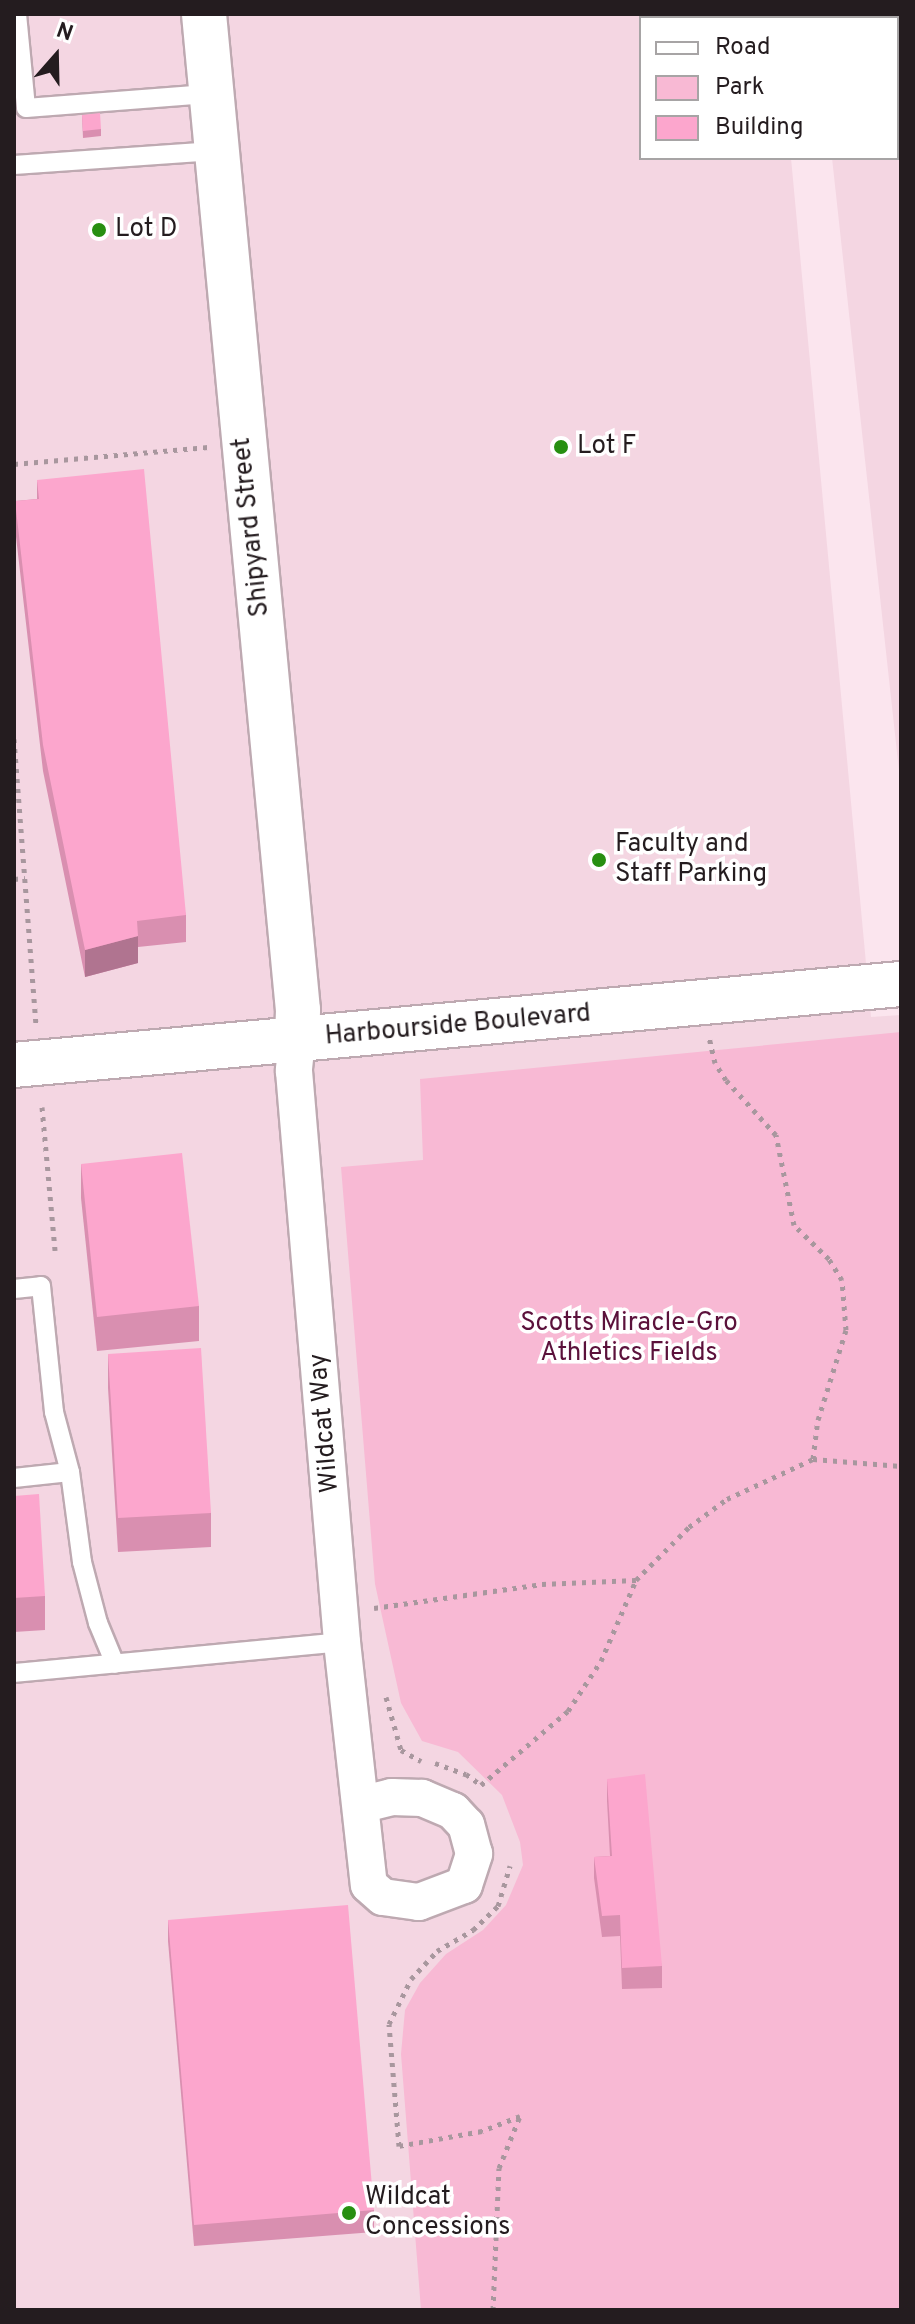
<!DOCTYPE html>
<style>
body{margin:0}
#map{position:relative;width:915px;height:2324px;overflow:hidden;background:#fbe5ee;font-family:Overpass,sans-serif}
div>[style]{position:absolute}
.built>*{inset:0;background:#f4d6e2}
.green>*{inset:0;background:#f8b9d4}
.path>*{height:5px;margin-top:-2.5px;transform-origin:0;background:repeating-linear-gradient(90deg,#a8979e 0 4px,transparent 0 10px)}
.roads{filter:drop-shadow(2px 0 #bea9b1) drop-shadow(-2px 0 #bea9b1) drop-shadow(0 2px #bea9b1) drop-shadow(0 -2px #bea9b1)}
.service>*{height:18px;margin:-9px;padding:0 9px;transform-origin:9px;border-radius:9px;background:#fff}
.minor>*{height:36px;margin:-18px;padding:0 18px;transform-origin:18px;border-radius:18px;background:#fff}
.tertiary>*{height:44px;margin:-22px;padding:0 22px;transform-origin:22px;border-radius:22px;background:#fff}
.wall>*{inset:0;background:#d98fb0}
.shaded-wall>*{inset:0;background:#b07490}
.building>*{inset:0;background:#fca6cd}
.dots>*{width:22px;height:22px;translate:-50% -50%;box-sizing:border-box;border:4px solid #fff;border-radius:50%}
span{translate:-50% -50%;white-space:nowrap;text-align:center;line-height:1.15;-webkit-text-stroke:7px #fff;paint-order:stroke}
.poi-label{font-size:26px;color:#241c1f}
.left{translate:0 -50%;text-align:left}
.street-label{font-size:26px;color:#241c1f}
.park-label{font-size:26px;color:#5b113b}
.frame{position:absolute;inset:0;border:16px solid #241c1f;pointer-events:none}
.legend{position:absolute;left:639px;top:16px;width:260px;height:144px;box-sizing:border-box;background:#fff;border:2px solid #a7a4a5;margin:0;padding:10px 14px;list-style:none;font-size:24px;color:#241c1f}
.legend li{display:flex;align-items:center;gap:16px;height:40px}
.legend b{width:40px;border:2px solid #a7a4a5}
.north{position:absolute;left:16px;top:16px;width:80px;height:80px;-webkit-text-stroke:6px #fff;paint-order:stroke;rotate:20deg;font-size:22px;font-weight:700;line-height:32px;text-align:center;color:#241c1f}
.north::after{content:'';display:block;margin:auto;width:28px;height:36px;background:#241c1f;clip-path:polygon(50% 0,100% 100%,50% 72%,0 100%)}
</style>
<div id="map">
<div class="built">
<i style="clip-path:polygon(14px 14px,901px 14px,901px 789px,832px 158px,897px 158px,897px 18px,641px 18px,641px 158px,791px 158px,871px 1017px,901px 1015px,901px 2310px,14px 2310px)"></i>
</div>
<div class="green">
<i style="clip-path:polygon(901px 1032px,901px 2310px,421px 2310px,401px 2054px,405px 2010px,420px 1983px,446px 1954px,483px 1930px,506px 1905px,523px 1865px,520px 1842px,502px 1795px,458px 1752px,422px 1741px,401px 1703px,375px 1584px,341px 1167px,423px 1160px,420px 1079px)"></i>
</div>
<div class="path">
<i style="left:14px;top:464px;width:195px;rotate:-5deg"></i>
<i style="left:14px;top:739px;width:287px;rotate:85.6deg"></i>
<i style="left:14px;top:879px;width:11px;rotate:-5deg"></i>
<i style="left:42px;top:1107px;width:144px;rotate:84.8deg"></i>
<i style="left:813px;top:1459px;width:88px;rotate:4.5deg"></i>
<i style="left:374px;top:1608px;width:170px;rotate:-8.1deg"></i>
<i style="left:542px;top:1584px;width:94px;rotate:-2.4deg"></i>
<i style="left:386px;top:1697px;width:55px;rotate:74.2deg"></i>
<i style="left:401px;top:1750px;width:23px;rotate:29deg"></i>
<i style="left:435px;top:1763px;width:33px;rotate:20deg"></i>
<i style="left:466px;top:1774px;width:19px;rotate:36deg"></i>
<i style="left:481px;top:1785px;width:114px;rotate:-40.4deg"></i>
<i style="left:568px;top:1711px;width:60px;rotate:-56.6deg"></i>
<i style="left:601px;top:1661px;width:88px;rotate:-66.6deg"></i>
<i style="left:636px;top:1580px;width:75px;rotate:-45deg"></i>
<i style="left:689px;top:1527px;width:47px;rotate:-36.4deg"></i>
<i style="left:727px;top:1499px;width:95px;rotate:-24.9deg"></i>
<i style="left:813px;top:1459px;width:39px;rotate:-83deg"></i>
<i style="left:818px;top:1420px;width:94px;rotate:-72.7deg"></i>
<i style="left:846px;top:1330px;width:50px;rotate:-94.6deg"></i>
<i style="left:842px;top:1280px;width:25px;rotate:-122deg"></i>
<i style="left:829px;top:1259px;width:49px;rotate:-135.8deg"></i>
<i style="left:794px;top:1225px;width:92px;rotate:-101.3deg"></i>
<i style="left:776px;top:1135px;width:74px;rotate:-132.3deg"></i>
<i style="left:726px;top:1080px;width:20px;rotate:-123deg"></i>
<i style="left:715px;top:1063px;width:26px;rotate:-103deg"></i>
<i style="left:493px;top:2310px;width:142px;rotate:-87.6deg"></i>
<i style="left:499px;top:2168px;width:56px;rotate:-68deg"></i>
<i style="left:520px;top:2116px;width:41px;rotate:158.5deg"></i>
<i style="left:482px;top:2131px;width:84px;rotate:169.8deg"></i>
<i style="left:399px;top:2146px;width:122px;rotate:-94.7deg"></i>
<i style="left:389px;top:2024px;width:50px;rotate:-63.9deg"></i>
<i style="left:411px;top:1979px;width:38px;rotate:-47deg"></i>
<i style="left:437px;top:1951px;width:42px;rotate:-30.3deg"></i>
<i style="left:473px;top:1930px;width:35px;rotate:-44deg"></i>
<i style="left:498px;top:1906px;width:42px;rotate:-73.3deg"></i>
</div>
<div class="roads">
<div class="service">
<i style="left:17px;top:14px;width:94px;rotate:84.5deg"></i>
<i style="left:26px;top:108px;width:185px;rotate:-4.4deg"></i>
<i style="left:14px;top:165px;width:201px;rotate:-4deg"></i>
<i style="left:14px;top:1289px;width:27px;rotate:-6deg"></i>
<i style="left:41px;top:1286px;width:127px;rotate:84.1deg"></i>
<i style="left:54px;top:1412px;width:62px;rotate:75.1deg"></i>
<i style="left:70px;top:1472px;width:91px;rotate:82.4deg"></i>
<i style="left:82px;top:1562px;width:63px;rotate:75.3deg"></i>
<i style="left:98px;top:1623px;width:44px;rotate:67.5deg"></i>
<i style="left:14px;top:1478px;width:56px;rotate:-6.1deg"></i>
<i style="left:14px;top:1673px;width:329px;rotate:-5.4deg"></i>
</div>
<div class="minor">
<i style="left:297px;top:1040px;width:31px;rotate:96deg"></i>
<i style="left:294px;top:1071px;width:573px;rotate:85.19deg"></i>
<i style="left:342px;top:1642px;width:244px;rotate:83.7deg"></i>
<i style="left:369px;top:1885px;width:18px;rotate:41deg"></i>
<i style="left:383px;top:1897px;width:36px;rotate:8deg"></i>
<i style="left:419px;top:1902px;width:48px;rotate:-20.7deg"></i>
<i style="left:464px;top:1885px;width:33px;rotate:-72deg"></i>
<i style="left:474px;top:1854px;width:30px;rotate:-105deg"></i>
<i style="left:466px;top:1825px;width:19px;rotate:-133deg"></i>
<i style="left:453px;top:1811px;width:34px;rotate:-157deg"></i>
<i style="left:422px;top:1798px;width:30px;rotate:-178deg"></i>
<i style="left:392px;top:1797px;width:29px;rotate:166deg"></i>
</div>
<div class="tertiary">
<i style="left:204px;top:14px;width:1000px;rotate:84.61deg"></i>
<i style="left:298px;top:1010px;width:30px;rotate:92deg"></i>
<i style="left:14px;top:1065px;width:891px;rotate:-5.22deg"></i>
</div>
</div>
<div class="wall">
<i style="clip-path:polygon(82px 115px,101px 129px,101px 136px,83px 138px)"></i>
<i style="clip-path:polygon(37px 480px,186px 915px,186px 942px,138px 947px,138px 963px,85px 977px,43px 771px,15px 528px,15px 501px,37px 499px)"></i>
<i style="clip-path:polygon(81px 1164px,199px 1306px,199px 1341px,97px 1351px,81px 1198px)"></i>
<i style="clip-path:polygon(108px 1354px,211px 1513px,211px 1547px,118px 1552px,108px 1388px)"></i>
<i style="clip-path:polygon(14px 1496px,45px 1596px,45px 1630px,14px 1632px)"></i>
<i style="clip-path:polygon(607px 1779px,662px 1966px,662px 1988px,622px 1989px,620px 1936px,602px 1937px,594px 1878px,594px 1857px,610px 1856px,607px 1801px)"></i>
<i style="clip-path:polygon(168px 1920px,374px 2210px,374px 2232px,194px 2246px,168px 1941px)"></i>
</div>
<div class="shaded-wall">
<i style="clip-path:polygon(138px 936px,138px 963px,85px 977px,85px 950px)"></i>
</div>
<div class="building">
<i style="clip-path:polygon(100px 113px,101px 129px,83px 131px,82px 115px)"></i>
<i style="clip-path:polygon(144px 469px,186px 915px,137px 921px,138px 936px,85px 950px,43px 745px,15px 501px,39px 499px,37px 480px)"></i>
<i style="clip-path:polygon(182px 1153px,199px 1306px,97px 1317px,81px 1164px)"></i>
<i style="clip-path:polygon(201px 1348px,211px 1513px,118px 1518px,108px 1354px)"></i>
<i style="clip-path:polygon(39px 1494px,45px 1596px,14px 1598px,14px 1496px)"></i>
<i style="clip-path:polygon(645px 1774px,662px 1966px,622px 1968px,620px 1915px,602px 1916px,594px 1857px,612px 1856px,607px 1779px)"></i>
<i style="clip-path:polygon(348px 1905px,374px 2210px,194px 2225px,168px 1920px)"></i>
</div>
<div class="dots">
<i style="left:99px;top:230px;background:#278f11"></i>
<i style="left:561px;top:447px;background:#278f11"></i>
<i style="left:599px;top:860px;background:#278f11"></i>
<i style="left:349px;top:2213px;background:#278f11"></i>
</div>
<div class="poi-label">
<span class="left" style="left:115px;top:230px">Lot D</span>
<span class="left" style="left:577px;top:447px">Lot F</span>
<span class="left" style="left:615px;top:860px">Faculty and<br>Staff Parking</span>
<span class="left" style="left:365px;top:2213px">Wildcat<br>Concessions</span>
</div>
<div class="street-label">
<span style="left:252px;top:527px;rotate:-96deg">Shipyard Street</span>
<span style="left:458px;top:1026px;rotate:-5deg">Harbourside Boulevard</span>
<span style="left:325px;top:1423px;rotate:-95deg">Wildcat Way</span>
</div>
<div class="park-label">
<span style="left:629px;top:1339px">Scotts Miracle-Gro<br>Athletics Fields</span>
</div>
<div class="frame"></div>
<ul class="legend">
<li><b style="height:10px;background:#fff"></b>Road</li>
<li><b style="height:22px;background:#f8b9d4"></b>Park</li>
<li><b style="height:22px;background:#fca6cd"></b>Building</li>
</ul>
<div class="north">N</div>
</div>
